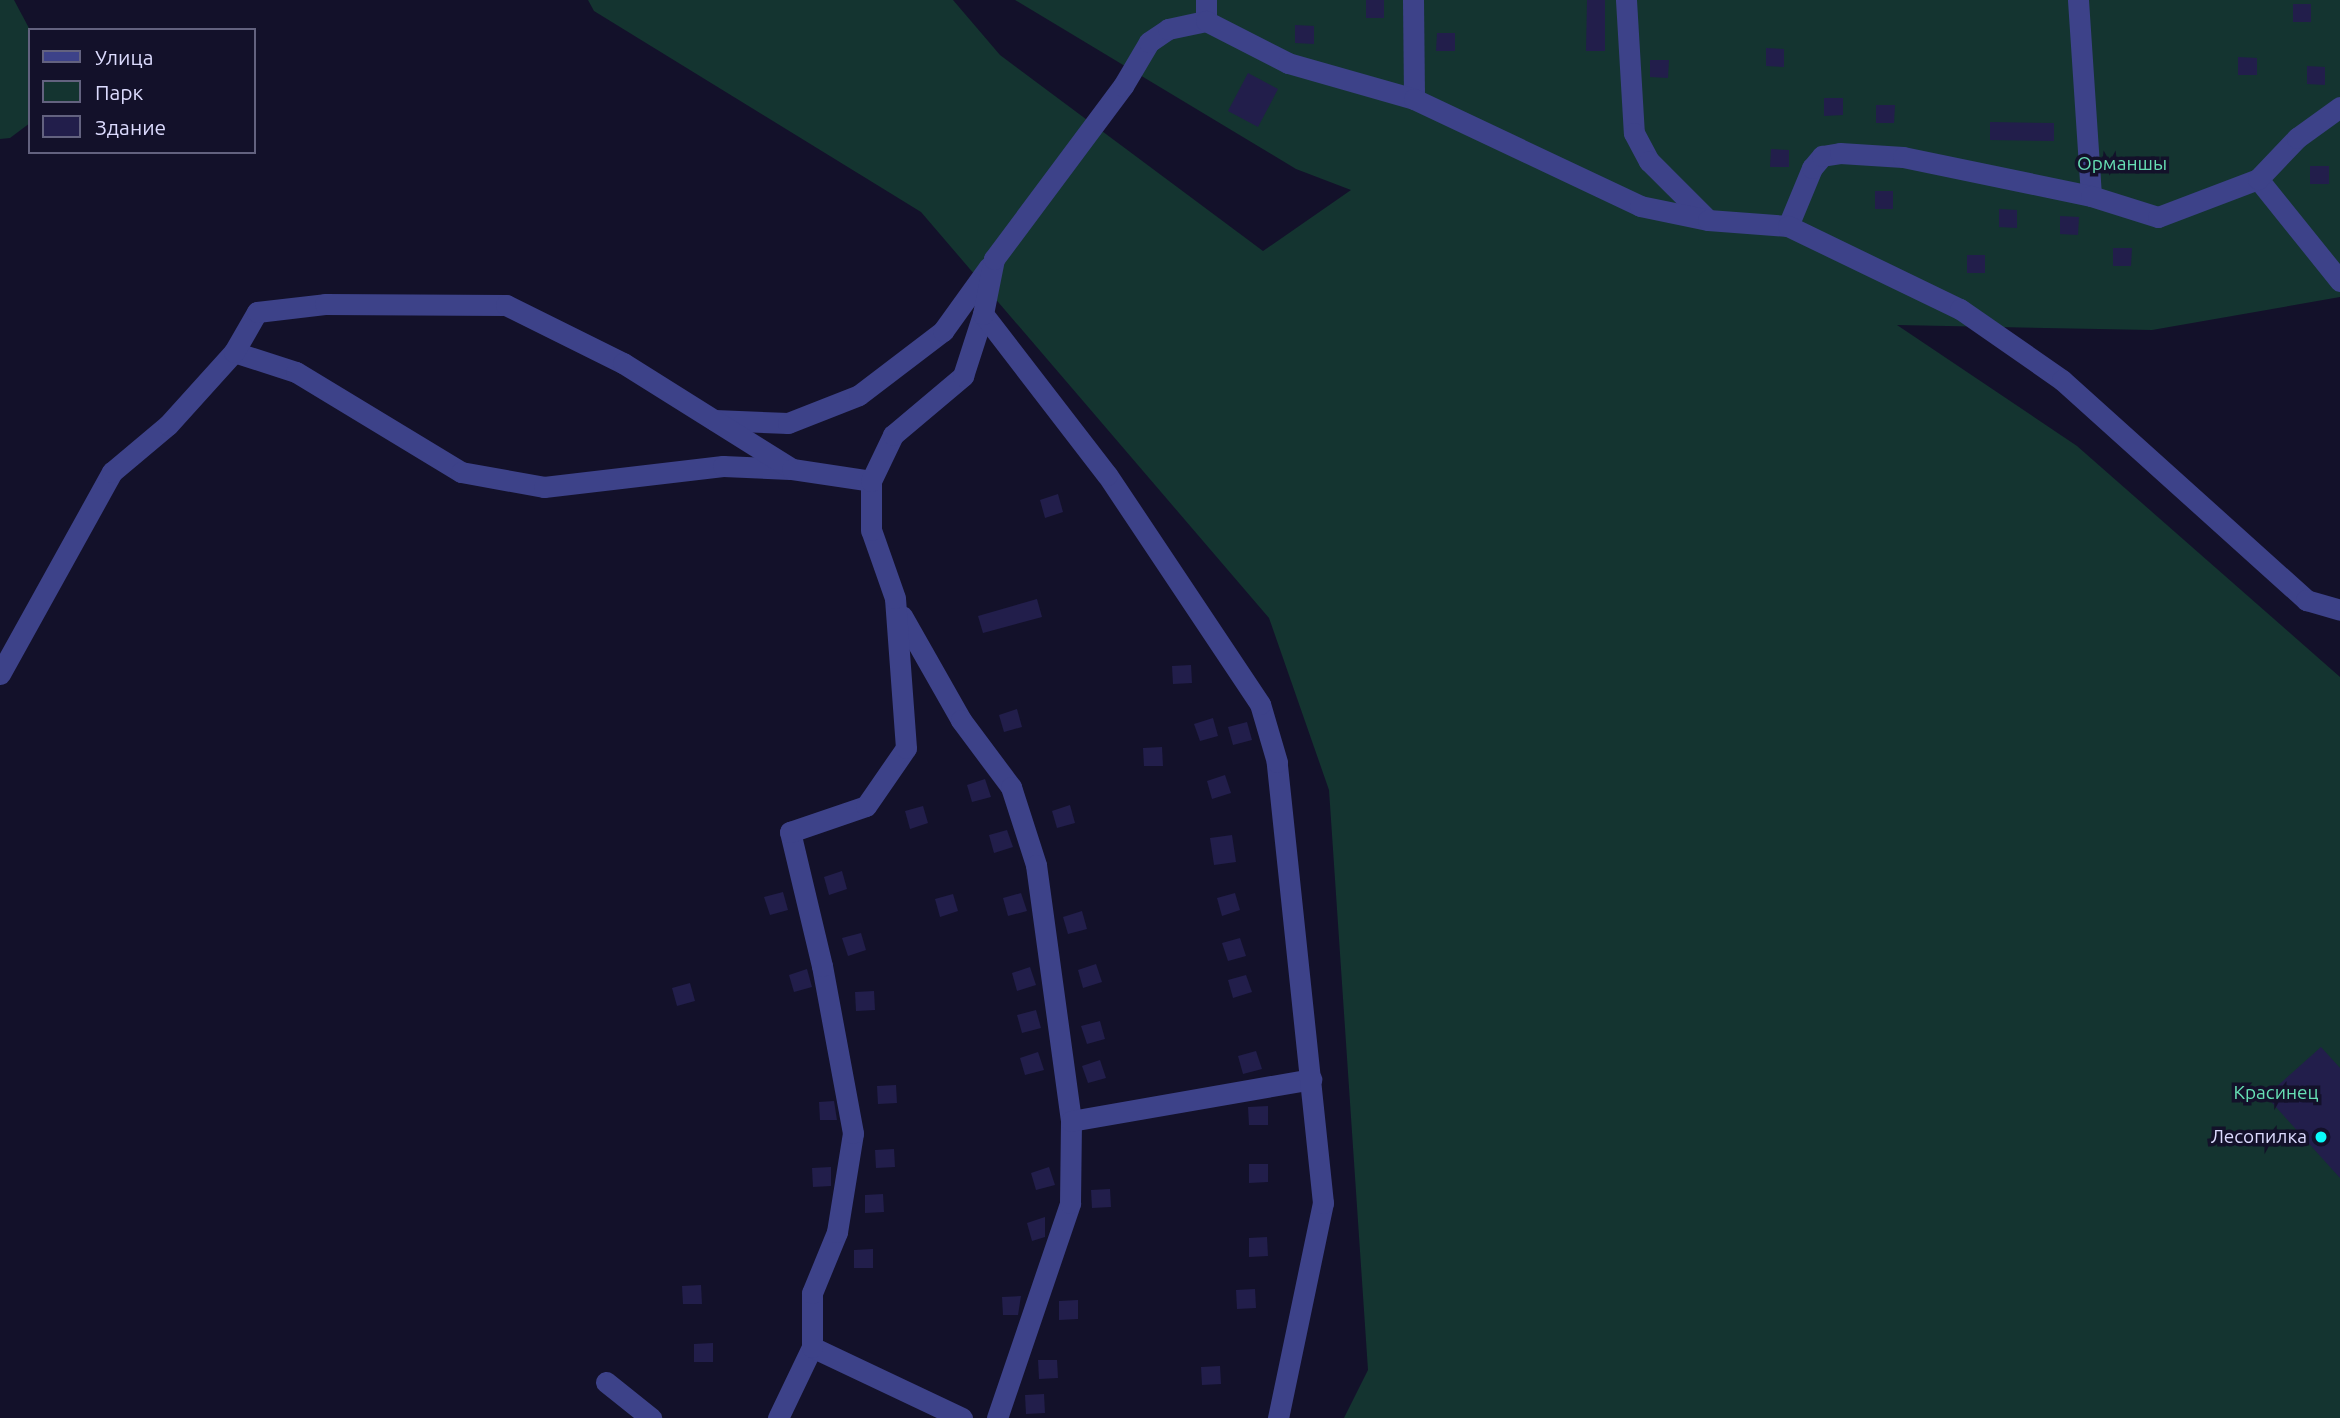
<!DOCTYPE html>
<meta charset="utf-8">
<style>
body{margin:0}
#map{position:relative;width:2340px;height:1418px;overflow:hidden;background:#13112a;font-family:Ubuntu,sans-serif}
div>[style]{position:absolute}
.green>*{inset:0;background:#143430}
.building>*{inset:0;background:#221e4b}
.minor>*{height:21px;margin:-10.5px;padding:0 10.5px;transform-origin:10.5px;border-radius:10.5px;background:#3d4289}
.dots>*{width:19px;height:19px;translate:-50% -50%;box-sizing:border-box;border:4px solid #13112a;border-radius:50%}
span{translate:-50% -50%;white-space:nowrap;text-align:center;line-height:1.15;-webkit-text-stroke:7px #13112a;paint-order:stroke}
.park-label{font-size:19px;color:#66dfb4}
.poi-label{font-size:19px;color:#dcdbfe}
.right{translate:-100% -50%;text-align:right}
.legend{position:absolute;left:28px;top:28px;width:228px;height:126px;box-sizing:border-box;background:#13112a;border:2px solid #63627f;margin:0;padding:9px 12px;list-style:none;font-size:21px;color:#dcdbfe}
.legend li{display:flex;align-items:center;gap:14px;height:35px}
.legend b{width:35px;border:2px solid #63627f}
</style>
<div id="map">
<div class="green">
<i style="clip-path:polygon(0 0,14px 0,30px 30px,30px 123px,10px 138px,0 139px)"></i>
<i style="clip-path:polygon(588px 0,953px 0,1000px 55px,1263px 251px,1351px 190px,1296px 169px,1015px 0,2340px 0,2340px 297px,2152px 330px,1897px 325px,2077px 446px,2340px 677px,2340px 1418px,1344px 1418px,1368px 1370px,1329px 790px,1269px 618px,921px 212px,594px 11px)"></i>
</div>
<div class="building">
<i style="clip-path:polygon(1366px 0,1384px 0,1384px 18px,1366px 18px)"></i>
<i style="clip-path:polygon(1587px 0,1605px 0,1605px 51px,1586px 51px)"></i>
<i style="clip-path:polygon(2293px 4px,2311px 4px,2311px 22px,2293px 22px)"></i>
<i style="clip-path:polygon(1295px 25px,1314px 26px,1314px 44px,1295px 43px)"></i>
<i style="clip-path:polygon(1437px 33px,1455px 33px,1455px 51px,1436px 51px)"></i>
<i style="clip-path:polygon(1766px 48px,1784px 49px,1784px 67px,1766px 66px)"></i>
<i style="clip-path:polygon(2238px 57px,2257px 58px,2257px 75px,2238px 75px)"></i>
<i style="clip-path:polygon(1650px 60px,1669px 60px,1668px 78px,1650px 77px)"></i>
<i style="clip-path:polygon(2307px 66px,2325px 67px,2325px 85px,2307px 84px)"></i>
<i style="clip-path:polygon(1248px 73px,1278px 89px,1258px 127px,1228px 111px)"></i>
<i style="clip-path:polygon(1824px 98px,1843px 98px,1843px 115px,1824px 116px)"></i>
<i style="clip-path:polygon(1876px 105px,1895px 105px,1894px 123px,1876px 123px)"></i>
<i style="clip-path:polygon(1990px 122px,2054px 123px,2054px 141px,1990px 140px)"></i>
<i style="clip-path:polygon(1771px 149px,1789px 150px,1789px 167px,1770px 167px)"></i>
<i style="clip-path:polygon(2310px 166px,2329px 166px,2329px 184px,2310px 184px)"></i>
<i style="clip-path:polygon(1875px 191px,1893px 191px,1893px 209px,1875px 209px)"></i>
<i style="clip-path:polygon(1999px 209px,2017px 210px,2017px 228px,1999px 227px)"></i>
<i style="clip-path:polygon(2060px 216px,2079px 217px,2078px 235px,2060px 234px)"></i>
<i style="clip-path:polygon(2113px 248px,2132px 248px,2131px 266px,2113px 266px)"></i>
<i style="clip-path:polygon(1967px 255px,1985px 255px,1985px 273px,1967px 273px)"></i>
<i style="clip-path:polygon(1058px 494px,1063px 512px,1045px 518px,1040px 500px)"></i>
<i style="clip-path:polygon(1037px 599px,1042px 617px,983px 633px,978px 616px)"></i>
<i style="clip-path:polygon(1191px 665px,1192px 683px,1173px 684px,1172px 666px)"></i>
<i style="clip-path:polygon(1017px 709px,1022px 727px,1004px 732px,999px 715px)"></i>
<i style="clip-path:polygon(1213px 718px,1218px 736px,1200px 741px,1194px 724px)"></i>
<i style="clip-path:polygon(1247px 722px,1252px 740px,1233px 745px,1228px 727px)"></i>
<i style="clip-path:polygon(1162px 747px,1163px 766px,1144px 766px,1143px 748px)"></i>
<i style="clip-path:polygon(1225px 775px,1231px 793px,1212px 799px,1207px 781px)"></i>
<i style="clip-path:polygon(985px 779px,991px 797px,972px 802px,967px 785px)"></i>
<i style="clip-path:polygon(1070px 805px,1075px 823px,1057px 828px,1052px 811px)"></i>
<i style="clip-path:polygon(923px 806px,928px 823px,910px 829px,905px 811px)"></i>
<i style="clip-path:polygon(1007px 830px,1013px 847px,994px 853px,989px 835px)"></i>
<i style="clip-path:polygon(1232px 835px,1236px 862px,1214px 865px,1210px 838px)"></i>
<i style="clip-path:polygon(842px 871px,847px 889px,829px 895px,824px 877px)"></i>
<i style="clip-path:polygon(783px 892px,788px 910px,770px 915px,764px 897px)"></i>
<i style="clip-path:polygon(1021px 893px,1027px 911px,1008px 916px,1003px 898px)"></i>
<i style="clip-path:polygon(1235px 893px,1240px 910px,1222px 916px,1217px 898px)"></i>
<i style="clip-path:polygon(953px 894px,958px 911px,940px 917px,935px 899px)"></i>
<i style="clip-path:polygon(1082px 911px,1087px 929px,1068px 934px,1063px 917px)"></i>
<i style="clip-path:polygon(861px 933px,866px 950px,848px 956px,842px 938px)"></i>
<i style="clip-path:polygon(1240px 938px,1246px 956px,1228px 961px,1222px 943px)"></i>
<i style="clip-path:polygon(1096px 964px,1102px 982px,1083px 988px,1078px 970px)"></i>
<i style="clip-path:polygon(1030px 967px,1036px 985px,1017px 991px,1012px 973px)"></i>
<i style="clip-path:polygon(807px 969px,812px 987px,794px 992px,789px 975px)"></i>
<i style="clip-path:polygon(1246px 975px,1252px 992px,1233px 998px,1228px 980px)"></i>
<i style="clip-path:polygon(690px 983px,695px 1001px,677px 1006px,672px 988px)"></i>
<i style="clip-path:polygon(874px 991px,875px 1010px,856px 1011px,855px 992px)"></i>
<i style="clip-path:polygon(1036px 1010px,1041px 1028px,1022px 1033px,1017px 1015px)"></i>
<i style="clip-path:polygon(1100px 1021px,1105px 1039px,1087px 1044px,1081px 1026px)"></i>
<i style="clip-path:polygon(2321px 1047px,2340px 1068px,2340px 1178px,2266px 1096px)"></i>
<i style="clip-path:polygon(1256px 1051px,1262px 1069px,1243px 1074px,1238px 1056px)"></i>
<i style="clip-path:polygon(1038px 1052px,1044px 1070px,1025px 1075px,1020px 1058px)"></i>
<i style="clip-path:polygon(1100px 1060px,1106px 1078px,1088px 1083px,1082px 1066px)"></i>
<i style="clip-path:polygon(896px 1085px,897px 1103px,878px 1104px,877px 1086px)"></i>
<i style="clip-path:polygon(834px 1101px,837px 1120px,820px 1120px,819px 1102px)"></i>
<i style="clip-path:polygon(1268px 1106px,1268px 1125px,1249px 1125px,1248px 1107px)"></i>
<i style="clip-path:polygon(894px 1149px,895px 1167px,876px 1168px,875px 1150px)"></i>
<i style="clip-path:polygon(1249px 1164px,1268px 1164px,1268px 1182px,1249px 1183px)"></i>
<i style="clip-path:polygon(831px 1167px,831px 1186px,813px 1187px,812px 1168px)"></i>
<i style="clip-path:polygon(1049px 1167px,1055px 1185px,1036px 1190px,1031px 1173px)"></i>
<i style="clip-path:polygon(1110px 1189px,1111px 1207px,1092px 1208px,1091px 1190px)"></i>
<i style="clip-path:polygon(883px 1194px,884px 1212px,865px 1213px,865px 1195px)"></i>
<i style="clip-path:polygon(1045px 1217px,1045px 1237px,1032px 1241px,1027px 1223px)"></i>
<i style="clip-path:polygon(1267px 1237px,1268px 1256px,1249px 1257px,1249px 1238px)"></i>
<i style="clip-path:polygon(873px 1249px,873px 1268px,854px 1268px,854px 1250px)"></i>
<i style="clip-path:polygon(701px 1285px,702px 1304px,683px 1304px,682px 1286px)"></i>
<i style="clip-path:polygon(1255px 1289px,1256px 1308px,1237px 1309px,1236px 1290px)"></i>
<i style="clip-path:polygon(1021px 1296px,1018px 1315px,1003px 1315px,1002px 1297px)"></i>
<i style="clip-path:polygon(1078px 1300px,1078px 1319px,1059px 1320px,1059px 1301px)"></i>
<i style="clip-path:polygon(713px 1343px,713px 1362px,694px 1362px,694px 1344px)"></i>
<i style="clip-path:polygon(1038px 1360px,1057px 1360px,1058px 1378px,1039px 1379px)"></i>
<i style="clip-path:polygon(1220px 1366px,1221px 1384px,1202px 1385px,1201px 1367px)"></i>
<i style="clip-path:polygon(1044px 1394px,1045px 1413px,1026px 1414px,1025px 1395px)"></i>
</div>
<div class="minor">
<i style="left:1413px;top:0;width:99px;rotate:89.4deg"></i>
<i style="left:1626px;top:0;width:133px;rotate:86.6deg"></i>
<i style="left:1634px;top:133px;width:32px;rotate:62deg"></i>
<i style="left:1649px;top:161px;width:83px;rotate:45deg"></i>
<i style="left:2078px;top:0;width:196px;rotate:86.2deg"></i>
<i style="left:1206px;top:21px;width:21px;rotate:-90deg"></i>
<i style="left:2258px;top:179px;width:131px;rotate:51.2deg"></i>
<i style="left:1788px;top:226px;width:63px;rotate:-67.5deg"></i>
<i style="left:1812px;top:168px;width:16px;rotate:-50deg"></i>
<i style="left:1822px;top:156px;width:18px;rotate:-9deg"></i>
<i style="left:1840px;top:153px;width:63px;rotate:3.6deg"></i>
<i style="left:1903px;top:157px;width:192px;rotate:11.7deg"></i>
<i style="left:2091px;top:196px;width:70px;rotate:17.4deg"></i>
<i style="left:2158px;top:217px;width:107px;rotate:-20.8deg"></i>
<i style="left:2258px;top:179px;width:57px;rotate:-46.4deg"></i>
<i style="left:2297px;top:138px;width:53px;rotate:-35.8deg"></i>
<i style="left:234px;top:352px;width:65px;rotate:17.9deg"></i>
<i style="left:296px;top:372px;width:193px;rotate:31.2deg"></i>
<i style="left:461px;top:472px;width:84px;rotate:10.2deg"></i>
<i style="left:544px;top:487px;width:180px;rotate:-6.7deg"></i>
<i style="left:723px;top:466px;width:67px;rotate:2.6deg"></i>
<i style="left:714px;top:420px;width:74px;rotate:2.3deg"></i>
<i style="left:788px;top:423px;width:76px;rotate:-21.5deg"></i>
<i style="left:859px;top:395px;width:106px;rotate:-37.3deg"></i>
<i style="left:943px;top:331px;width:79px;rotate:-54.3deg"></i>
<i style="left:902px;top:616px;width:120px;rotate:60.4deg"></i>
<i style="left:961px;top:720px;width:84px;rotate:53.3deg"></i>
<i style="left:1011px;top:787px;width:82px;rotate:72.2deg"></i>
<i style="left:1036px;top:865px;width:258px;rotate:82.2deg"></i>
<i style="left:0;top:674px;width:231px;rotate:-61deg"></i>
<i style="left:112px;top:472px;width:73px;rotate:-40deg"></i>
<i style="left:168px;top:425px;width:98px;rotate:-47.9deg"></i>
<i style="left:234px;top:352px;width:46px;rotate:-60.1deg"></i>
<i style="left:257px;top:312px;width:68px;rotate:-6.7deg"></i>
<i style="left:325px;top:304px;width:181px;rotate:0.3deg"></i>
<i style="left:506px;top:305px;width:131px;rotate:26.4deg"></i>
<i style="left:623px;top:363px;width:199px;rotate:32.1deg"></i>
<i style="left:792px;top:469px;width:80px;rotate:8.6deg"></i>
<i style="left:606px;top:1382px;width:58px;rotate:38.7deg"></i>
<i style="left:778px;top:1418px;width:79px;rotate:-64.4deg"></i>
<i style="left:962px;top:1418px;width:166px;rotate:-154.7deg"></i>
<i style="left:812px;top:1347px;width:54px;rotate:-90deg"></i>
<i style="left:812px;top:1293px;width:66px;rotate:-67.7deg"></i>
<i style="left:837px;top:1232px;width:100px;rotate:-80.8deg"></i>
<i style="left:853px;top:1133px;width:170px;rotate:-100.5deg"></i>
<i style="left:822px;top:966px;width:138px;rotate:-103.4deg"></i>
<i style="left:790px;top:832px;width:80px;rotate:-18.9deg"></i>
<i style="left:866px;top:806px;width:70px;rotate:-55.4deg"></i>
<i style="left:906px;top:748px;width:150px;rotate:-94.2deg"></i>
<i style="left:895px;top:598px;width:72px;rotate:-109.4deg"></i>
<i style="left:871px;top:530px;width:49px;rotate:-90deg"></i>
<i style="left:871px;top:481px;width:51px;rotate:-64.4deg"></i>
<i style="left:893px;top:435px;width:92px;rotate:-40.1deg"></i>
<i style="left:963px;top:376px;width:65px;rotate:-72.1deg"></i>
<i style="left:997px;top:1418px;width:227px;rotate:-71.2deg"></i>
<i style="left:1070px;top:1203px;width:82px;rotate:-89.3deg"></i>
<i style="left:1071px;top:1121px;width:244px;rotate:-9.9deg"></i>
<i style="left:1278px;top:1418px;width:220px;rotate:-78.2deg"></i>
<i style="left:1323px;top:1203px;width:443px;rotate:-96deg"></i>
<i style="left:1277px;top:762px;width:60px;rotate:-106.3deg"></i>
<i style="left:1260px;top:704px;width:275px;rotate:-123.7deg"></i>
<i style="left:1107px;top:475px;width:203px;rotate:-127.6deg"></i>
<i style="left:983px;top:314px;width:56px;rotate:-78.7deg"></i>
<i style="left:994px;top:259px;width:216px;rotate:-53.3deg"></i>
<i style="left:1123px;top:86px;width:51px;rotate:-59.4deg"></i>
<i style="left:1149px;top:42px;width:23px;rotate:-34deg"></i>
<i style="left:1168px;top:29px;width:39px;rotate:-12deg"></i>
<i style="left:1206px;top:21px;width:92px;rotate:27.1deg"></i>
<i style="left:1288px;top:63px;width:131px;rotate:15.9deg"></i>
<i style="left:1414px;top:99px;width:250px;rotate:25.3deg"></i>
<i style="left:1640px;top:206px;width:69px;rotate:11.6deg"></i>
<i style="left:1708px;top:220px;width:80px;rotate:4.3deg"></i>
<i style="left:1788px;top:226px;width:191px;rotate:25.8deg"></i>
<i style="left:1960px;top:309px;width:124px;rotate:34.8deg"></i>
<i style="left:2062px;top:380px;width:329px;rotate:42deg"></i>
<i style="left:2306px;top:600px;width:35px;rotate:16deg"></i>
</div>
<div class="dots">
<i style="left:2321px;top:1137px;background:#0afbfa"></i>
</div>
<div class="park-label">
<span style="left:2122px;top:164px">Орманшы</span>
<span style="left:2276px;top:1093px">Красинец</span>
</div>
<div class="poi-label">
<span class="right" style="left:2307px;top:1137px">Лесопилка</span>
</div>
<ul class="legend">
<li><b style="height:9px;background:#3d4289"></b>Улица</li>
<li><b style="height:19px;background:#143430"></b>Парк</li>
<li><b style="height:19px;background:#221e4b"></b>Здание</li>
</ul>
</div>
